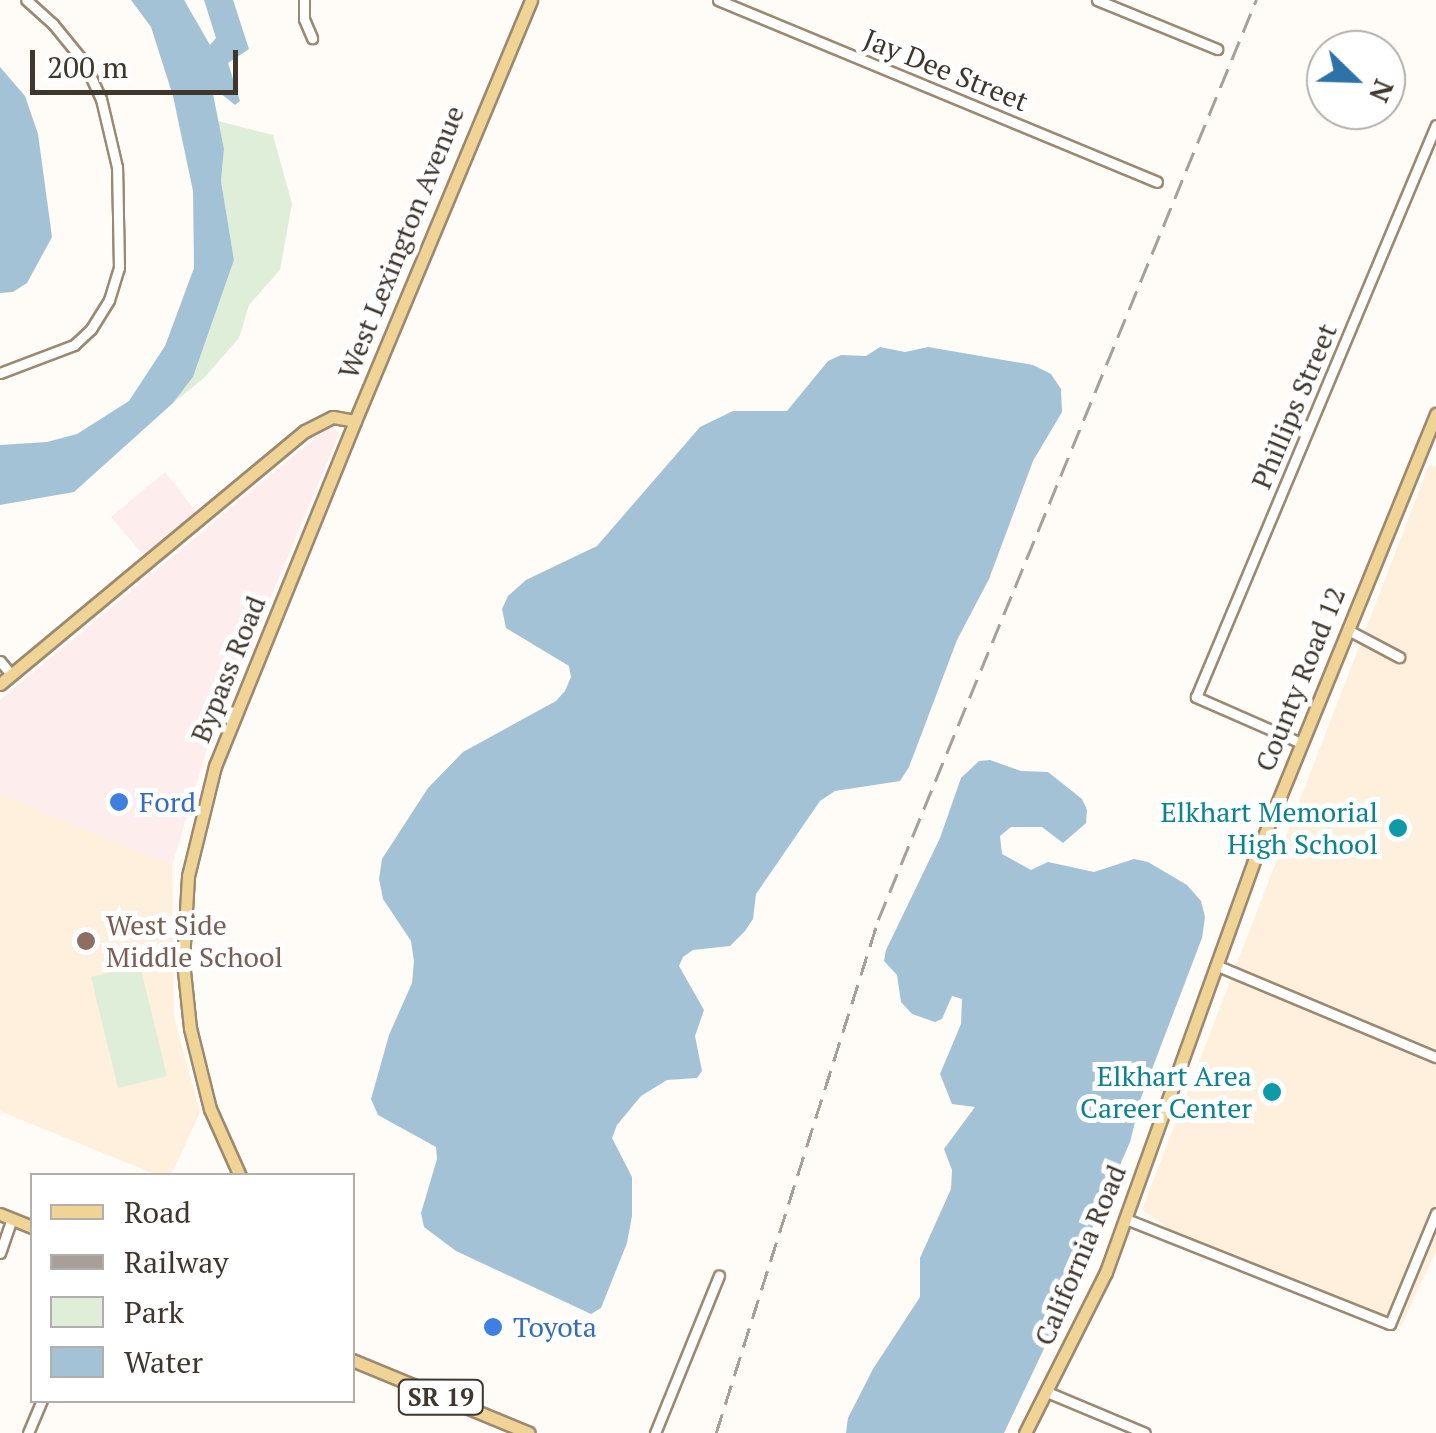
<!DOCTYPE html>
<style>
body{margin:0}
#map{position:relative;width:1436px;height:1433px;overflow:hidden;background:#fffbf6;font-family:"PT Serif",serif}
div>[style]{position:absolute}
.commercial>*{inset:0;background:#feeded}
.built>*{inset:0;background:#fef0dc}
.green>*{inset:0;background:#dfeed8}
.water>*{inset:0;background:#a3c2d6}
.roads{filter:drop-shadow(2px 0 #9b8971) drop-shadow(-2px 0 #9b8971) drop-shadow(0 2px #9b8971) drop-shadow(0 -2px #9b8971)}
.minor>*{height:9px;margin:-4.5px;padding:0 4.5px;transform-origin:4.5px;border-radius:4.5px;background:#fff}
.major>*{height:11px;margin:-5.5px;padding:0 5.5px;transform-origin:5.5px;border-radius:5.5px;background:#efd496}
.rail>*{height:2.5px;margin-top:-1.25px;transform-origin:0;background:repeating-linear-gradient(90deg,#a6a099 0 20px,transparent 0 30px)}
.dots>*{width:28px;height:28px;translate:-50% -50%;box-sizing:border-box;border:5px solid #fff;border-radius:50%}
span{translate:-50% -50%;white-space:nowrap;text-align:center;line-height:1.15;-webkit-text-stroke:10px #fff;paint-order:stroke}
.shield-label span{padding:2px 8px;background:#fff;border:2px solid;border-radius:8px;-webkit-text-stroke-width:0}
.shield-label{font-size:25px;color:#3f372d;font-weight:700}
.street-label{font-size:28px;color:#3f372d}
.shop-label{font-size:28px;color:#366cbe}
.left{translate:0 -50%;text-align:left}
.culture-label{font-size:28px;color:#0d838f}
.right{translate:-100% -50%;text-align:right}
.education-label{font-size:28px;color:#785e54}
.legend{position:absolute;left:30px;top:1173px;width:325px;height:230px;box-sizing:border-box;background:#fff;border:2px solid #b2afab;margin:0;padding:12px 18px;list-style:none;font-size:30px;color:#3f372d}
.legend li{display:flex;align-items:center;gap:20px;height:50px}
.legend b{width:50px;border:2px solid #b2afab}
.north{position:absolute;left:1306px;top:30px;width:100px;height:100px;box-sizing:border-box;background:#fff;border:2px solid #b2afab;border-radius:50%;rotate:113deg;font-size:28px;font-weight:700;line-height:40px;text-align:center;color:#3f372d}
.north::after{content:'';display:block;margin:auto;width:35px;height:45px;background:#2e73a8;clip-path:polygon(50% 0,100% 100%,50% 72%,0 100%)}
.scale{position:absolute;left:30px;top:50px;width:208px;height:45px;box-sizing:border-box;border:5px solid #3f372d;border-top:0;padding-left:12px;font-size:30px;line-height:35px;white-space:nowrap;color:#3f372d;-webkit-text-stroke:8px #fff;paint-order:stroke}
</style>
<div id="map">
<div class="commercial">
<i style="clip-path:polygon(332px 424px,339px 434px,206px 752px,172px 866px,0 794px,0 700px)"></i>
<i style="clip-path:polygon(165px 472px,197px 513px,144px 556px,111px 517px)"></i>
</div>
<div class="built">
<i style="clip-path:polygon(1429px 465px,1436px 467px,1436px 1251px,1401px 1326px,1177px 1234px,1142px 1210px)"></i>
<i style="clip-path:polygon(0 794px,172px 866px,174px 1017px,200px 1112px,171px 1175px,157px 1175px,0 1111px)"></i>
</div>
<div class="green">
<i style="clip-path:polygon(218px 121px,273px 135px,292px 204px,280px 270px,249px 305px,239px 338px,204px 378px,173px 403px,193px 377px,234px 260px,221px 181px,224px 149px)"></i>
<i style="clip-path:polygon(140px 965px,167px 1076px,118px 1088px,91px 977px)"></i>
</div>
<div class="water">
<i style="clip-path:polygon(131px 0,184px 0,210px 45px,216px 38px,204px 0,233px 0,249px 49px,228px 63px,240px 101px,235px 105px,219px 92px,213px 94px,224px 149px,221px 181px,234px 260px,193px 377px,173px 403px,74px 492px,0 505px,0 445px,47px 442px,77px 434px,129px 401px,165px 346px,194px 268px,193px 191px,173px 96px,151px 27px)"></i>
<i style="clip-path:polygon(0 67px,25px 96px,38px 134px,52px 237px,27px 283px,13px 292px,0 293px)"></i>
<i style="clip-path:polygon(880px 347px,905px 352px,928px 347px,1033px 365px,1051px 374px,1061px 389px,1062px 412px,1033px 461px,989px 579px,957px 640px,909px 767px,900px 781px,835px 791px,820px 801px,756px 894px,753px 919px,745px 931px,730px 946px,693px 950px,683px 957px,679px 966px,704px 1010px,695px 1036px,702px 1071px,697px 1078px,667px 1080px,641px 1096px,617px 1125px,612px 1138px,632px 1177px,632px 1216px,627px 1243px,601px 1308px,591px 1314px,456px 1251px,424px 1227px,421px 1213px,437px 1159px,436px 1147px,378px 1115px,371px 1099px,389px 1035px,412px 983px,414px 961px,411px 941px,383px 899px,379px 879px,382px 859px,428px 788px,463px 752px,556px 701px,565px 691px,571px 677px,569px 666px,506px 628px,502px 609px,508px 596px,526px 580px,597px 546px,700px 427px,733px 411px,787px 411px,828px 361px,841px 355px,866px 356px)"></i>
<i style="clip-path:polygon(990px 760px,1021px 771px,1048px 772px,1082px 799px,1087px 810px,1086px 823px,1063px 843px,1042px 827px,1011px 827px,1000px 836px,1002px 854px,1031px 870px,1048px 862px,1094px 872px,1134px 859px,1148px 862px,1187px 885px,1201px 901px,1205px 917px,1202px 938px,1141px 1098px,1130px 1142px,1082px 1252px,1078px 1277px,1004px 1433px,846px 1433px,848px 1418px,873px 1369px,920px 1297px,920px 1258px,951px 1189px,952px 1170px,944px 1149px,975px 1107px,952px 1104px,940px 1074px,961px 1024px,962px 999px,952px 996px,942px 1019px,935px 1022px,912px 1014px,901px 1002px,897px 975px,884px 961px,886px 950px,940px 838px,961px 778px,979px 761px)"></i>
</div>
<div class="roads">
<div class="minor">
<i style="left:304px;top:0;width:19px;rotate:90deg"></i>
<i style="left:304px;top:19px;width:21px;rotate:67deg"></i>
<i style="left:718px;top:0;width:475px;rotate:22.5deg"></i>
<i style="left:1097px;top:0;width:130px;rotate:22.2deg"></i>
<i style="left:0;top:373px;width:79px;rotate:-20.7deg"></i>
<i style="left:74px;top:345px;width:23px;rotate:-43deg"></i>
<i style="left:91px;top:329px;width:34px;rotate:-58deg"></i>
<i style="left:109px;top:300px;width:34px;rotate:-73deg"></i>
<i style="left:119px;top:268px;width:101px;rotate:-91.1deg"></i>
<i style="left:117px;top:167px;width:70px;rotate:-103.2deg"></i>
<i style="left:101px;top:99px;width:41px;rotate:-114.7deg"></i>
<i style="left:84px;top:62px;width:49px;rotate:-129.2deg"></i>
<i style="left:53px;top:24px;width:36px;rotate:-138deg"></i>
<i style="left:1348px;top:630px;width:58px;rotate:27.9deg"></i>
<i style="left:0;top:661px;width:17px;rotate:50deg"></i>
<i style="left:1301px;top:743px;width:115px;rotate:-156.3deg"></i>
<i style="left:1196px;top:697px;width:620px;rotate:-67.24deg"></i>
<i style="left:1218px;top:966px;width:236px;rotate:22.7deg"></i>
<i style="left:1126px;top:1219px;width:284px;rotate:21.7deg"></i>
<i style="left:1390px;top:1324px;width:120px;rotate:-67.5deg"></i>
<i style="left:0;top:1253px;width:36px;rotate:-71deg"></i>
<i style="left:1047px;top:1392px;width:106px;rotate:22.7deg"></i>
<i style="left:28px;top:1433px;width:36px;rotate:-67deg"></i>
<i style="left:655px;top:1433px;width:170px;rotate:-67.9deg"></i>
</div>
<div class="major">
<i style="left:0;top:684px;width:396px;rotate:-39.7deg"></i>
<i style="left:305px;top:431px;width:31px;rotate:-27deg"></i>
<i style="left:333px;top:417px;width:22px;rotate:10deg"></i>
<i style="left:355px;top:421px;width:456px;rotate:-67.3deg"></i>
<i style="left:240px;top:1176px;width:73px;rotate:-114.1deg"></i>
<i style="left:210px;top:1109px;width:83px;rotate:-103.9deg"></i>
<i style="left:190px;top:1028px;width:67px;rotate:-96deg"></i>
<i style="left:183px;top:961px;width:85px;rotate:-86.6deg"></i>
<i style="left:188px;top:876px;width:113px;rotate:-76.2deg"></i>
<i style="left:215px;top:766px;width:372px;rotate:-67.9deg"></i>
<i style="left:0;top:1214px;width:35px;rotate:22deg"></i>
<i style="left:352px;top:1360px;width:191px;rotate:22.4deg"></i>
<i style="left:1025px;top:1433px;width:180px;rotate:-63.3deg"></i>
<i style="left:1106px;top:1272px;width:451px;rotate:-70.2deg"></i>
<i style="left:1259px;top:848px;width:469px;rotate:-67.8deg"></i>
</div>
</div>
<div class="rail">
<i style="left:716px;top:1433px;width:538px;rotate:-72.47deg"></i>
<i style="left:878px;top:920px;width:995px;rotate:-67.66deg"></i>
</div>
<div class="dots">
<i style="left:119px;top:802px;background:#3f7fe0"></i>
<i style="left:1398px;top:828px;background:#0f9aa8"></i>
<i style="left:86px;top:941px;background:#8d6e63"></i>
<i style="left:1272px;top:1092px;background:#0f9aa8"></i>
<i style="left:493px;top:1327px;background:#3f7fe0"></i>
</div>
<div class="shield-label">
<span style="left:441px;top:1397px">SR 19</span>
</div>
<div class="street-label">
<span style="left:946px;top:70px;rotate:22deg">Jay Dee Street</span>
<span style="left:401px;top:242px;rotate:-68deg">West Lexington Avenue</span>
<span style="left:1294px;top:406px;rotate:-67deg">Phillips Street</span>
<span style="left:228px;top:669px;rotate:-68deg">Bypass Road</span>
<span style="left:1300px;top:679px;rotate:-68deg">County Road 12</span>
<span style="left:1080px;top:1255px;rotate:-67deg">California Road</span>
</div>
<div class="shop-label">
<span class="left" style="left:139px;top:802px">Ford</span>
<span class="left" style="left:513px;top:1327px">Toyota</span>
</div>
<div class="culture-label">
<span class="right" style="left:1378px;top:828px">Elkhart Memorial<br>High School</span>
<span class="right" style="left:1252px;top:1092px">Elkhart Area<br>Career Center</span>
</div>
<div class="education-label">
<span class="left" style="left:106px;top:941px">West Side<br>Middle School</span>
</div>
<ul class="legend">
<li><b style="height:12px;background:#efd496"></b>Road</li>
<li><b style="height:12px;background:#a6a099"></b>Railway</li>
<li><b style="height:28px;background:#dfeed8"></b>Park</li>
<li><b style="height:28px;background:#a3c2d6"></b>Water</li>
</ul>
<div class="north">N</div>
<div class="scale">200 m</div>
</div>
